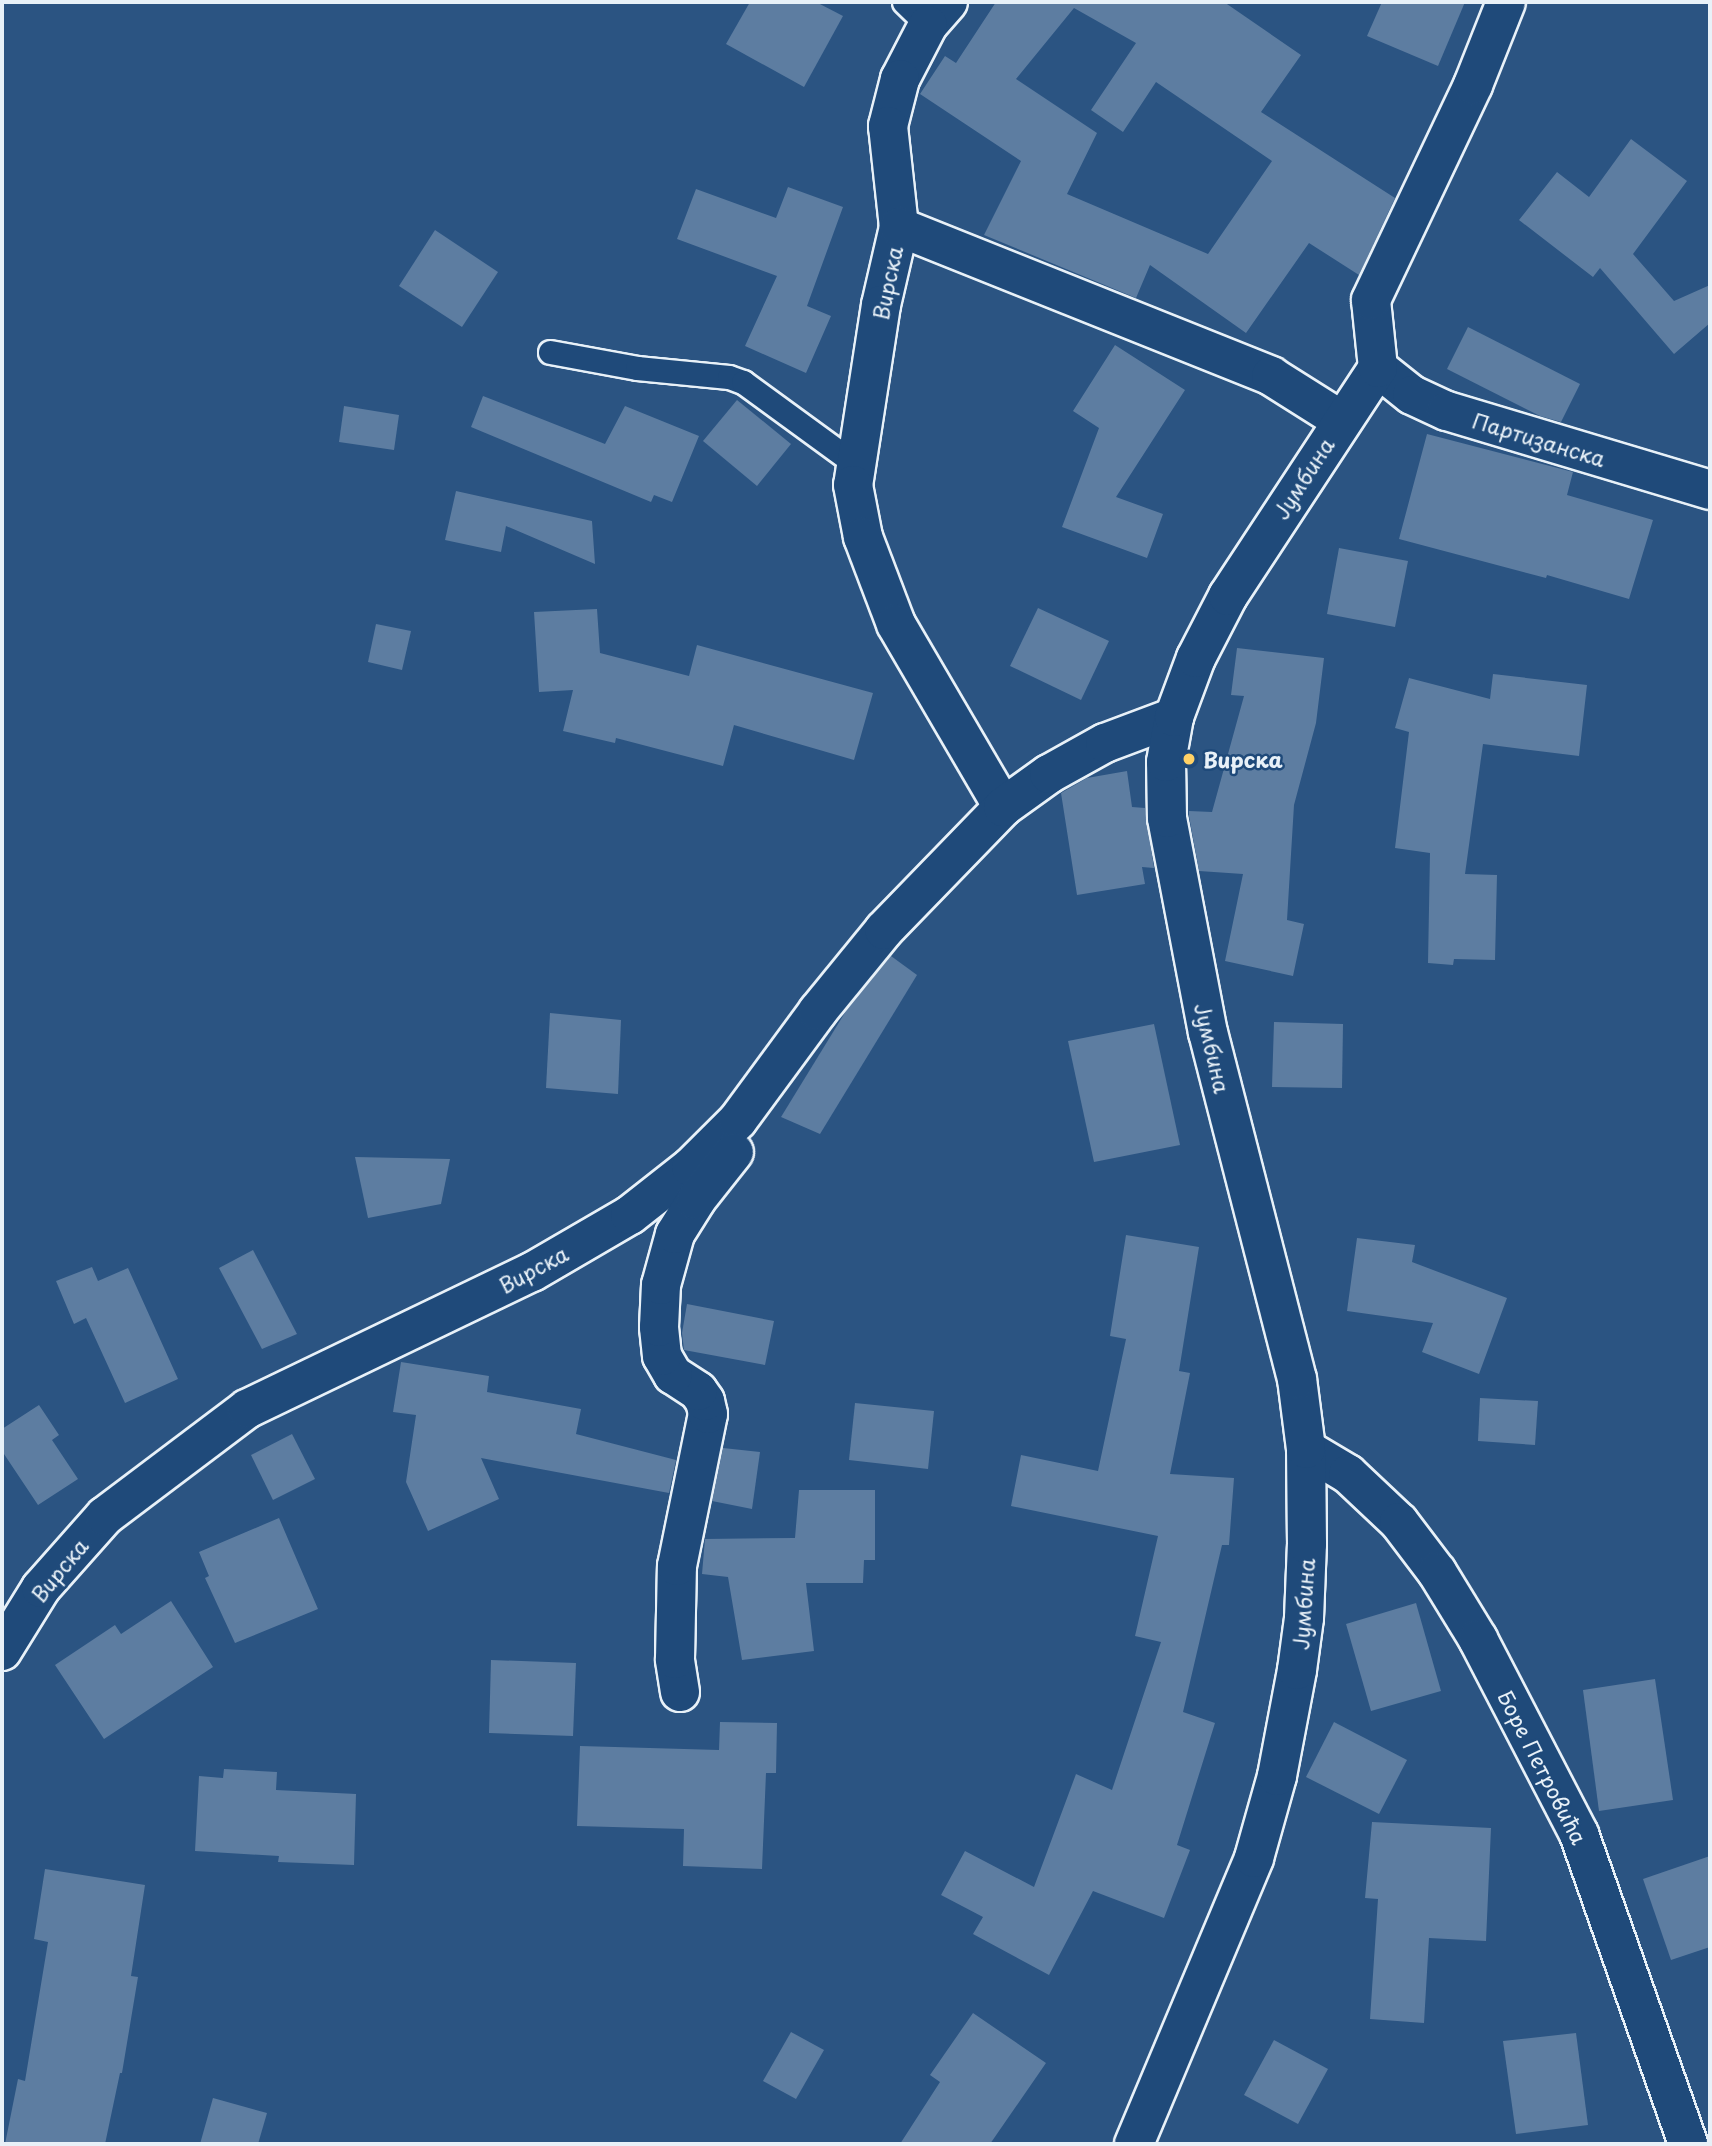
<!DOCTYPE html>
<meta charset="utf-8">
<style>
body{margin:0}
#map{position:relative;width:1712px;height:2146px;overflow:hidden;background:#2b5482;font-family:"Playpen Sans",sans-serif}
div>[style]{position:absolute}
.building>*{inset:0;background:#5d7da1}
.roads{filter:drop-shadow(2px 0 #e8f1f8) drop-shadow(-2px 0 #e8f1f8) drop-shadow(0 2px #e8f1f8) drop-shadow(0 -2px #e8f1f8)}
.service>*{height:23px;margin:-11.5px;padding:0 11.5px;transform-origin:11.5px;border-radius:11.5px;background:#1f4a7a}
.minor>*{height:38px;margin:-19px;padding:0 19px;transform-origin:19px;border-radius:19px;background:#1f4a7a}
.tertiary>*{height:38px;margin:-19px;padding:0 19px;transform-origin:19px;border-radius:19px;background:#1f4a7a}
.dots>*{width:19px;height:19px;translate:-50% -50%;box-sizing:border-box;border:4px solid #1f4a7a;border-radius:50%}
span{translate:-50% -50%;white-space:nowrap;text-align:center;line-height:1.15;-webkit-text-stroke:5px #1f4a7a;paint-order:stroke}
.street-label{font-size:21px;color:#e8f1f8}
.poi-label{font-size:21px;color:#e8f1f8;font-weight:700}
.left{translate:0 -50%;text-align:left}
.frame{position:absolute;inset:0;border:4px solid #e8f1f8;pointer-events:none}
</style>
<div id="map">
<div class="building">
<i style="clip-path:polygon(750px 2px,816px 2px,843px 16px,804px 87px,726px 44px)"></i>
<i style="clip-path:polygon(evenodd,996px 2px,1224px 2px,1301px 55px,1261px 112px,1395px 198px,1359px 275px,1309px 243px,1246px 333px,1150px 265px,1136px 298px,984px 235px,1021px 161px,920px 94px,945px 56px,956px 63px,996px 2px,1074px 8px,1136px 43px,1091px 110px,1123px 132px,1156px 82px,1272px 161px,1208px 254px,1067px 194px,1097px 133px,1016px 79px,1074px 8px)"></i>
<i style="clip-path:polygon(1382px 2px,1465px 2px,1438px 66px,1367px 36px)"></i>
<i style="clip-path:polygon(1631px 139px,1687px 181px,1633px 254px,1674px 301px,1710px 285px,1710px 323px,1674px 354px,1600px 268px,1593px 277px,1519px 220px,1557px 172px,1589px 197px)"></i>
<i style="clip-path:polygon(788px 187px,843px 207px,807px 306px,831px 316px,806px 373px,745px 346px,777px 276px,677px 239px,696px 189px,776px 218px)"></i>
<i style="clip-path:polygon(435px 230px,498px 272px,462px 327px,399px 286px)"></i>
<i style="clip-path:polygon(1468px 327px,1580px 384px,1561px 422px,1540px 416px,1447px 369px)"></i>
<i style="clip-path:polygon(1115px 345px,1185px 390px,1116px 497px,1163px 514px,1147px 558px,1062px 527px,1099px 428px,1073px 411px)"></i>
<i style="clip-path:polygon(483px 396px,605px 444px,625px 406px,699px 436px,672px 502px,654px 495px,651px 502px,471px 427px)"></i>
<i style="clip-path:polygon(737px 400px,791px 444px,757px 486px,703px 441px)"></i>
<i style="clip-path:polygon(344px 406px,399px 415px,394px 450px,339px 442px)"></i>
<i style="clip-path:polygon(1427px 434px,1573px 472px,1567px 495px,1653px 520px,1629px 599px,1547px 575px,1546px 578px,1399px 539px)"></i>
<i style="clip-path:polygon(456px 491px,592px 521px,595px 564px,506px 526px,501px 552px,445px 540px)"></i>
<i style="clip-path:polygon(1339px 548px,1408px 561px,1395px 627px,1327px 614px)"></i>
<i style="clip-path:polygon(1038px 608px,1109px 641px,1081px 700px,1010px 666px)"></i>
<i style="clip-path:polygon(597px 609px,600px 653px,689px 676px,697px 645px,873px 693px,854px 760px,734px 725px,723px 766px,616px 738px,615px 743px,563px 731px,573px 690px,539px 692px,534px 612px)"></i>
<i style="clip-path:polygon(376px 624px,411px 631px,402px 670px,368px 662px)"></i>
<i style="clip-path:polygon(1237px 648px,1324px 658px,1316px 723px,1294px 805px,1287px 920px,1304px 924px,1293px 976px,1225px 961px,1243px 874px,1199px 871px,1189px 816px,1189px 811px,1212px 812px,1244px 696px,1231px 695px)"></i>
<i style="clip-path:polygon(1493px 674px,1587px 685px,1579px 756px,1483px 744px,1465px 874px,1497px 875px,1495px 960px,1454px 959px,1453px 965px,1428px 963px,1430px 853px,1395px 848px,1409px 732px,1395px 728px,1409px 678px,1490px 699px)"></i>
<i style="clip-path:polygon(1127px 771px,1132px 807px,1145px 808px,1154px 868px,1142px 867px,1145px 884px,1077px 895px,1061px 793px,1087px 778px)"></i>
<i style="clip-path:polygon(891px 956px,917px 975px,820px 1134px,781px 1117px,846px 1011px)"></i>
<i style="clip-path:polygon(550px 1013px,621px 1020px,618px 1094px,546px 1088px)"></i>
<i style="clip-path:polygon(1274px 1022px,1343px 1024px,1342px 1088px,1272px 1087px)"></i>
<i style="clip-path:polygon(1154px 1024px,1180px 1145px,1094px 1162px,1068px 1041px)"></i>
<i style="clip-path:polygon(355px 1157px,450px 1159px,441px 1204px,368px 1218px)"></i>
<i style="clip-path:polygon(1126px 1235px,1199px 1247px,1179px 1371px,1190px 1373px,1170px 1474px,1234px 1478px,1229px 1545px,1222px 1545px,1183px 1712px,1215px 1723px,1177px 1845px,1190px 1850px,1164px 1918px,1093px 1891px,1049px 1975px,973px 1934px,983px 1917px,941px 1895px,965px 1851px,1034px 1887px,1076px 1774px,1112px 1790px,1161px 1642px,1135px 1636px,1158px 1536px,1011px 1506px,1021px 1455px,1098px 1471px,1126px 1339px,1110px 1336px)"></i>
<i style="clip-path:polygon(1357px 1238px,1415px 1245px,1412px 1262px,1507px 1298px,1479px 1374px,1422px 1352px,1433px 1323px,1347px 1311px)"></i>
<i style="clip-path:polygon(253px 1250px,297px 1334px,262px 1349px,219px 1268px)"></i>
<i style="clip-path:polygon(92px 1267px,98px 1281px,128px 1268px,178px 1379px,125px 1403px,86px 1318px,74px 1324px,56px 1281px)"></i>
<i style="clip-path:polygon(687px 1304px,774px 1321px,765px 1365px,684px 1350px,682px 1333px)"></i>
<i style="clip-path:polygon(401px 1362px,489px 1376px,487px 1392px,581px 1409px,576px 1434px,676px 1460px,669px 1493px,481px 1458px,499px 1499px,428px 1531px,406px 1482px,416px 1415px,393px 1412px)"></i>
<i style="clip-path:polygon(1480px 1398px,1538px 1401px,1535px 1445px,1478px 1441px)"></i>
<i style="clip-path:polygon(855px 1403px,934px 1411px,928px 1469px,849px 1460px)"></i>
<i style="clip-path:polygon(39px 1405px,59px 1435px,52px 1440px,78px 1479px,38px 1505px,2px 1451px,2px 1429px)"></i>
<i style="clip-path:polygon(292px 1434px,315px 1479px,273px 1500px,251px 1455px)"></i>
<i style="clip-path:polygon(723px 1448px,760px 1452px,752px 1509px,712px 1501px)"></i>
<i style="clip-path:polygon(799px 1490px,875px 1490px,875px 1560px,864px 1560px,863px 1583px,806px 1583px,814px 1651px,742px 1660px,728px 1577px,702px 1574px,705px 1539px,795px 1538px)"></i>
<i style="clip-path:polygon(279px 1518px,318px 1609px,235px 1643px,205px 1578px,209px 1576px,199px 1552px)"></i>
<i style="clip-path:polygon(171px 1601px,213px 1667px,104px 1739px,55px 1665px,115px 1625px,121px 1634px)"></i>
<i style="clip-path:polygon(1416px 1603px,1441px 1691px,1371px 1711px,1346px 1624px)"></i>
<i style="clip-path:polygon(491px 1660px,576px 1663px,573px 1736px,489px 1733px)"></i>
<i style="clip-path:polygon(1655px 1679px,1673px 1800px,1599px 1811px,1583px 1690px)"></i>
<i style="clip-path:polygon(720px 1722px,777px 1723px,776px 1773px,766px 1773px,762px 1869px,683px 1866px,684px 1829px,577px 1826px,580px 1746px,719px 1750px)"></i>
<i style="clip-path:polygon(1334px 1722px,1407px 1760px,1379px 1814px,1306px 1777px)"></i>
<i style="clip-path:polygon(224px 1769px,277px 1772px,276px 1790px,356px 1794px,354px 1865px,278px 1862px,279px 1856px,195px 1851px,199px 1776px,223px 1778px)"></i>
<i style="clip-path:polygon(1372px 1822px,1491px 1828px,1486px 1941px,1429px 1938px,1424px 2023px,1370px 2019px,1378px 1899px,1365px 1898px)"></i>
<i style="clip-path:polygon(1710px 1856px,1710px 1947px,1671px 1960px,1643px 1879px)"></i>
<i style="clip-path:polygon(45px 1869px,145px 1885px,131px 1976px,138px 1977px,122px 2073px,120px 2073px,105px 2144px,5px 2144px,18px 2079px,25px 2081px,48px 1942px,34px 1939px)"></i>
<i style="clip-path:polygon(973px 2013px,1046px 2063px,990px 2144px,900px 2144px,940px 2082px,930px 2075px)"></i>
<i style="clip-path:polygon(791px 2032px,824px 2050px,796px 2099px,763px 2081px)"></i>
<i style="clip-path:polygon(1576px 2033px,1588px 2125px,1516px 2134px,1503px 2041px)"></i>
<i style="clip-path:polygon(1274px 2040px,1328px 2069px,1298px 2124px,1244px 2095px)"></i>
<i style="clip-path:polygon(213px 2098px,267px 2113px,258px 2144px,200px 2144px)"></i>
</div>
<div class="roads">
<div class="service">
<i style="left:904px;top:2px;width:33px;rotate:44deg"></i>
<i style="left:550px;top:352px;width:88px;rotate:10.4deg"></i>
<i style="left:637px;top:368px;width:92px;rotate:5.6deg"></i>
<i style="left:729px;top:377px;width:15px;rotate:20deg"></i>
<i style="left:743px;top:382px;width:137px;rotate:36.1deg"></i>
</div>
<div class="minor">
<i style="left:948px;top:2px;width:30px;rotate:131deg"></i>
<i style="left:928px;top:25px;width:61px;rotate:117.4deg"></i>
<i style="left:900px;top:79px;width:49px;rotate:104.3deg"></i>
<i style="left:888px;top:126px;width:102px;rotate:83.8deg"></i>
<i style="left:899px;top:227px;width:80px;rotate:103deg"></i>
<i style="left:881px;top:305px;width:182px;rotate:98.8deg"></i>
<i style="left:853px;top:485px;width:53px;rotate:79.1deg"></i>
<i style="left:863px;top:537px;width:93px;rotate:69.2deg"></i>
<i style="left:896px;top:624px;width:212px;rotate:59.7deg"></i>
<i style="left:899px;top:227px;width:401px;rotate:21.8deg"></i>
<i style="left:1271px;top:376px;width:83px;rotate:32.2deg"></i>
<i style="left:1378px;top:368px;width:43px;rotate:38.5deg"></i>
<i style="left:1412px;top:395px;width:38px;rotate:25deg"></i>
<i style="left:1447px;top:411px;width:275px;rotate:16.7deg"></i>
<i style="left:1306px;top:1449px;width:49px;rotate:30.8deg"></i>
<i style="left:1348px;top:1474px;width:70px;rotate:43.3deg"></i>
<i style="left:1399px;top:1522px;width:63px;rotate:52.8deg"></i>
<i style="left:1437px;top:1572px;width:79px;rotate:58.5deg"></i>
<i style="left:1478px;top:1639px;width:220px;rotate:62.6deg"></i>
<i style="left:1579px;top:1834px;width:329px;rotate:70.6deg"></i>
<i style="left:2px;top:1651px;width:74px;rotate:-58.2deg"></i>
<i style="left:41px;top:1588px;width:96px;rotate:-48.4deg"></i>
<i style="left:105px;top:1516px;width:178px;rotate:-37deg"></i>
<i style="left:247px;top:1409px;width:316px;rotate:-25.7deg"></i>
<i style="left:532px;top:1272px;width:113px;rotate:-30.2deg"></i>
<i style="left:630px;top:1215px;width:78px;rotate:-38.2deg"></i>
<i style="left:691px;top:1167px;width:66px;rotate:-45deg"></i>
<i style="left:738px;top:1120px;width:135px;rotate:-53.7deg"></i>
<i style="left:818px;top:1011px;width:104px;rotate:-50.8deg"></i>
<i style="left:884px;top:930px;width:171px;rotate:-45.9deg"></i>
<i style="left:1003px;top:807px;width:57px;rotate:-35.7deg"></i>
<i style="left:1049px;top:774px;width:64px;rotate:-29deg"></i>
<i style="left:1105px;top:743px;width:74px;rotate:-20.6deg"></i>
<i style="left:680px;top:1692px;width:33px;rotate:-99deg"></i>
<i style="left:675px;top:1659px;width:93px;rotate:-88.8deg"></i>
<i style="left:677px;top:1566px;width:155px;rotate:-78.5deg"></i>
<i style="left:708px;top:1414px;width:13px;rotate:-103deg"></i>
<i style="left:705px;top:1401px;width:12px;rotate:-125deg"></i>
<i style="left:698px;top:1391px;width:30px;rotate:-147deg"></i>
<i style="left:673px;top:1375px;width:22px;rotate:-120deg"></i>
<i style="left:662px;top:1356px;width:29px;rotate:-96deg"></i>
<i style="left:659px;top:1327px;width:42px;rotate:-87.3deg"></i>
<i style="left:661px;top:1285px;width:53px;rotate:-74.6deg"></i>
<i style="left:675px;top:1234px;width:40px;rotate:-58deg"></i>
<i style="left:696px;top:1200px;width:61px;rotate:-51.6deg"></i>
</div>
<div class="tertiary">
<i style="left:1134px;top:2144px;width:310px;rotate:-67.2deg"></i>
<i style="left:1254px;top:1858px;width:85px;rotate:-74.3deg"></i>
<i style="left:1277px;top:1776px;width:108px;rotate:-79.3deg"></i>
<i style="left:1297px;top:1670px;width:52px;rotate:-82.3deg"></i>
<i style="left:1304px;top:1618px;width:74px;rotate:-87.7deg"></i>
<i style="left:1307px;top:1544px;width:95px;rotate:-90.6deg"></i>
<i style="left:1306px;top:1449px;width:71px;rotate:-97.3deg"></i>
<i style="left:1297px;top:1379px;width:357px;rotate:-104.4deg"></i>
<i style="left:1208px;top:1033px;width:219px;rotate:-100.8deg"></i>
<i style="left:1167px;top:818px;width:56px;rotate:-91deg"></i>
<i style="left:1166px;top:762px;width:46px;rotate:-79.9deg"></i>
<i style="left:1174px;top:717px;width:63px;rotate:-69.6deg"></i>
<i style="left:1196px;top:658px;width:70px;rotate:-62.7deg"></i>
<i style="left:1228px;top:596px;width:273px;rotate:-56.7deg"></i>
<i style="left:1378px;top:368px;width:68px;rotate:-95.9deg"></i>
<i style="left:1371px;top:300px;width:238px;rotate:-64.6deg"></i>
<i style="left:1473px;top:85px;width:89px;rotate:-68.3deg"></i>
</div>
</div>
<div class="dots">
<i style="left:1189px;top:759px;background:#ffd166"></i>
</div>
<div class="street-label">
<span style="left:887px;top:283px;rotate:-78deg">Вирска</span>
<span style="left:1539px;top:439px;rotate:17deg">Партизанска</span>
<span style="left:1303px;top:478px;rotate:-57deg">Јумбина</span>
<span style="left:1213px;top:1048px;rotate:77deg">Јумбина</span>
<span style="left:533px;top:1269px;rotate:-28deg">Вирска</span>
<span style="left:59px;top:1570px;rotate:-50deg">Вирска</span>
<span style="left:1303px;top:1604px;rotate:-86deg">Јумбина</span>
<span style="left:1543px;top:1767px;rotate:63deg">Боре Петровића</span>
</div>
<div class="poi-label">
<span class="left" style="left:1203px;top:759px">Вирска</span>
</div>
<div class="frame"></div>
</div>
